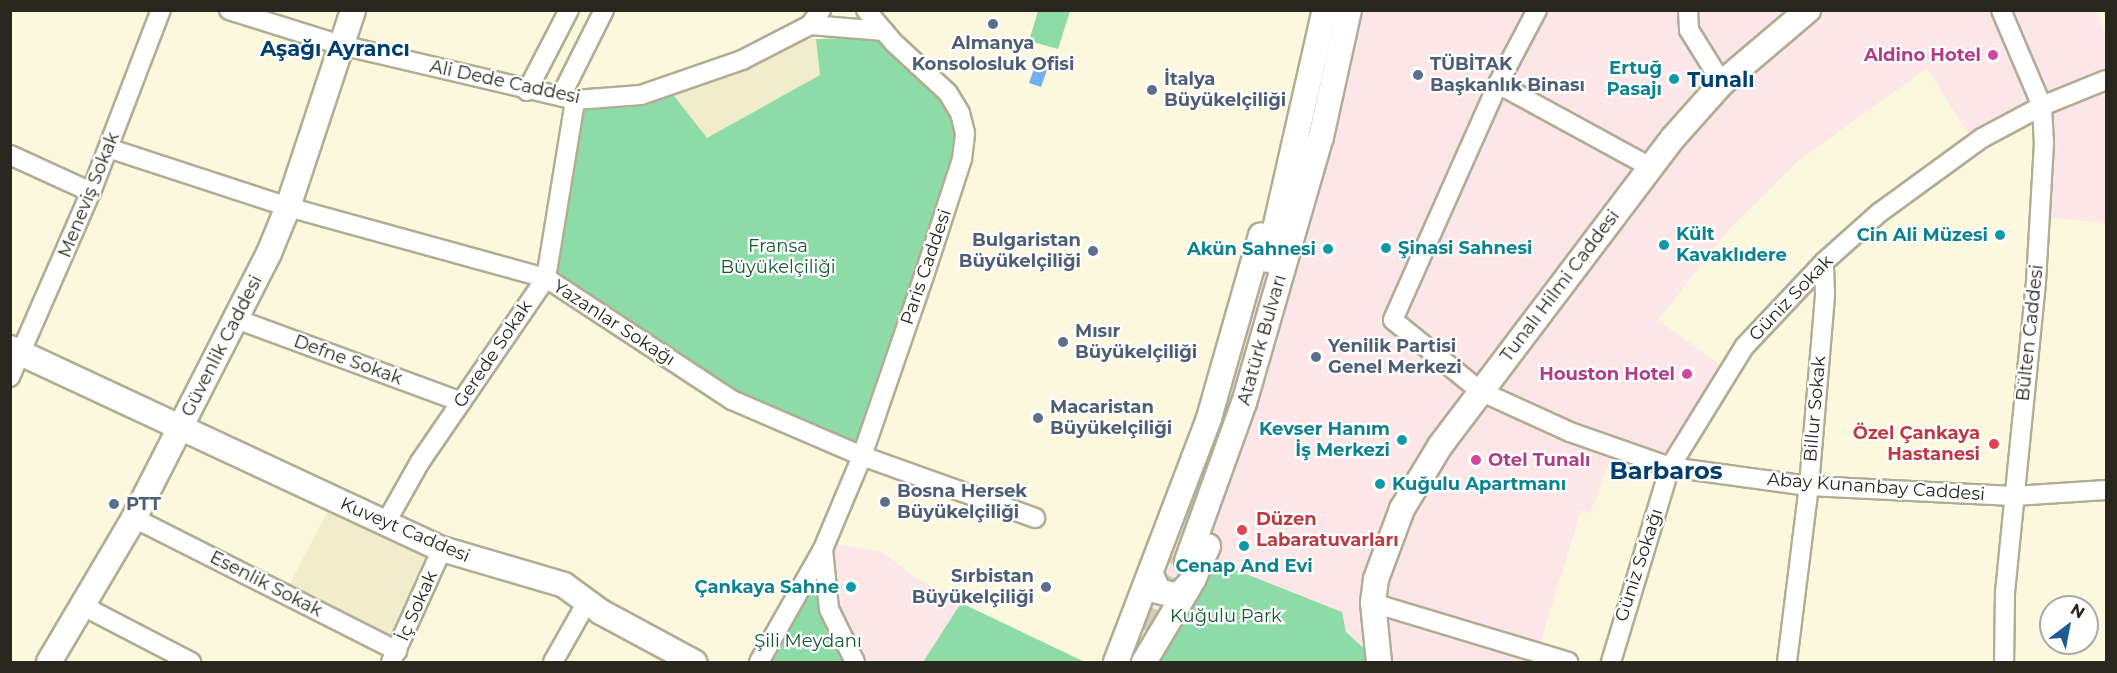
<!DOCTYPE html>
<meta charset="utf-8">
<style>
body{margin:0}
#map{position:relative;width:2117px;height:673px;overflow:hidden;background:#fcf8dd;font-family:Montserrat,sans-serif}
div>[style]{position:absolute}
.commercial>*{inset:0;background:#fce6e8}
.built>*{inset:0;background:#f1ecca}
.green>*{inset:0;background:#8ddca8}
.water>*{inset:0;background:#74aef3}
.major-tunnel>*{height:24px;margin-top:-12px;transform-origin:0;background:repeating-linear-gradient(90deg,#d2ceb7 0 24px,transparent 0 36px)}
.roads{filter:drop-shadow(2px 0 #b1ad94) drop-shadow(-2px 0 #b1ad94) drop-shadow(0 2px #b1ad94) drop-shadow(0 -2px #b1ad94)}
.minor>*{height:18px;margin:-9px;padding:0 9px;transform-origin:9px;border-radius:9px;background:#fff}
.major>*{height:24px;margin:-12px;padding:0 12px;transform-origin:12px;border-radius:12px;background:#fff}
.dots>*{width:16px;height:16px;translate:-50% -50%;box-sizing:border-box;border:3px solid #fff;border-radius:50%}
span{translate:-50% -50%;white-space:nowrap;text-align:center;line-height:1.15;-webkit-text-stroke:4.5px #fff;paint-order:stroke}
.service-label{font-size:18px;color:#4e5e75;font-weight:700}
.left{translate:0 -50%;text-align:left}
.right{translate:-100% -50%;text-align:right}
.hotel-label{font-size:18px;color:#b23c85;font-weight:700}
.culture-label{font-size:18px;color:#0d838f;font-weight:700}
.street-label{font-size:18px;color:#28261d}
.park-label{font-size:18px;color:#155733}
.health-label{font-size:18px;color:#be3a42;font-weight:700}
.quarter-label{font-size:21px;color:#003f6f;font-weight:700}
.district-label{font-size:24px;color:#003f6f;font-weight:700}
.frame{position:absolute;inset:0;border:12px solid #28261d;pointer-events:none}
.north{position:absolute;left:2039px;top:595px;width:60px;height:60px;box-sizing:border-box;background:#fff;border:2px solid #a9a8a5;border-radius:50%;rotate:32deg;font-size:16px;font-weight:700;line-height:24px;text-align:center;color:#28261d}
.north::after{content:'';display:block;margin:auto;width:21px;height:27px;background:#1e5c92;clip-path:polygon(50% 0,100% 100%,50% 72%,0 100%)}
</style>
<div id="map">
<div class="commercial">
<i style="clip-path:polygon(1325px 11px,2096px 11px,2106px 38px,2106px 223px,2041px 217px,2042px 107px,1975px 144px,1927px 68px,1798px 161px,1728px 230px,1658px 320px,1728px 371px,1670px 467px,1614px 450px,1590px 513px,1581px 510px,1537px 654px,1568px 662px,1116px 662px,1209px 418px)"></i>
<i style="clip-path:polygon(836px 544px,882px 552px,911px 575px,961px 603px,923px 662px,866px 662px,844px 629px,832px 585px)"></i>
</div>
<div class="built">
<i style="clip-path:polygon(816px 39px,820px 75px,707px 139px,671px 92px,789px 41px)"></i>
<i style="clip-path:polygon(333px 500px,442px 549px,397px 651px,285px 594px)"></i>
</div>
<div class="green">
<i style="clip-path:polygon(1038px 11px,1070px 11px,1058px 49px,1029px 41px)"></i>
<i style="clip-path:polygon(878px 37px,908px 59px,956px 115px,956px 157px,860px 451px,734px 396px,553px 276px,579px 104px,671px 92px,707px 138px,820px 75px,816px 39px)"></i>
<i style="clip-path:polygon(1203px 557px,1342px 612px,1346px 632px,1379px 662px,1144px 662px)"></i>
<i style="clip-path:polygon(810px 591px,822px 596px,826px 630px,844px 662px,770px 662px)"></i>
<i style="clip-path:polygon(961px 603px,1085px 662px,923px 662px)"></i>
</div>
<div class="water">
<i style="clip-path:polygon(1036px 63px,1048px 67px,1041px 87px,1029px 83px)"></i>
</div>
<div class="major-tunnel">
<i style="left:1127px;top:662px;width:115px;rotate:-66.3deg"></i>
</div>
<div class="roads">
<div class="minor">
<i style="left:229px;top:10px;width:117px;rotate:17.4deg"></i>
<i style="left:341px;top:45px;width:240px;rotate:13.2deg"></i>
<i style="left:575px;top:100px;width:66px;rotate:-4.3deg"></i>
<i style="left:641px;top:95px;width:107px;rotate:-19.1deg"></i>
<i style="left:742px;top:60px;width:76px;rotate:-27.2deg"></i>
<i style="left:810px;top:25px;width:19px;rotate:-54deg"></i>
<i style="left:1537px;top:10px;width:84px;rotate:117.8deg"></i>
<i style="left:1498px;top:84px;width:258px;rotate:114deg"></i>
<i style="left:1393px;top:320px;width:112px;rotate:39.2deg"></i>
<i style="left:1480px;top:391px;width:99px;rotate:24.5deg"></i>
<i style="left:1570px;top:432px;width:106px;rotate:19.3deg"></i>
<i style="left:1670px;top:467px;width:140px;rotate:7.8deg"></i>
<i style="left:1809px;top:486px;width:205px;rotate:2.8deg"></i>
<i style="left:2014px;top:496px;width:92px;rotate:-3.7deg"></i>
<i style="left:1688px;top:10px;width:20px;rotate:87deg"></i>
<i style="left:1689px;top:30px;width:62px;rotate:58.1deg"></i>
<i style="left:2001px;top:10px;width:104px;rotate:66.9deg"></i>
<i style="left:2042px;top:106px;width:37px;rotate:87deg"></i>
<i style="left:2044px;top:143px;width:139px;rotate:93.3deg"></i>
<i style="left:2036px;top:282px;width:314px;rotate:95.7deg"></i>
<i style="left:2005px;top:594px;width:68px;rotate:90.8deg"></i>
<i style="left:810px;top:25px;width:74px;rotate:4.6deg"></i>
<i style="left:1498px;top:84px;width:173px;rotate:28.6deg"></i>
<i style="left:527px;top:91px;width:91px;rotate:-62.6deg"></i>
<i style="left:561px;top:96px;width:96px;rotate:-63.4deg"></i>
<i style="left:108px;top:148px;width:189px;rotate:18.1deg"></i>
<i style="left:288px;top:207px;width:268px;rotate:15.4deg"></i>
<i style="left:546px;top:278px;width:222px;rotate:33.3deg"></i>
<i style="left:732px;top:400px;width:142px;rotate:23.3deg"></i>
<i style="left:862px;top:456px;width:184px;rotate:19.7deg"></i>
<i style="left:10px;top:155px;width:89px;rotate:24.6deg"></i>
<i style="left:236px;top:319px;width:240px;rotate:20.2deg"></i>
<i style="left:10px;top:377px;width:202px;rotate:-66.4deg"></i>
<i style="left:91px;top:192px;width:195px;rotate:-69deg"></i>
<i style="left:134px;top:518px;width:295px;rotate:26.8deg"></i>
<i style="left:385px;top:524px;width:71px;rotate:-60.6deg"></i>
<i style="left:420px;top:462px;width:223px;rotate:-55.6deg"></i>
<i style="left:546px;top:278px;width:180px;rotate:-80.7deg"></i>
<i style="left:1373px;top:603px;width:204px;rotate:16.8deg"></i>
<i style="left:83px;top:606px;width:122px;rotate:27.4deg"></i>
<i style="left:391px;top:662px;width:124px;rotate:-65.7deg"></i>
<i style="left:553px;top:662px;width:69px;rotate:-60.5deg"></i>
<i style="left:759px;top:662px;width:130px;rotate:-60.5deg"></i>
<i style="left:855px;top:662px;width:59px;rotate:-116.1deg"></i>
<i style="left:829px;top:609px;width:60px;rotate:-95.7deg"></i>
<i style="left:823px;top:549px;width:101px;rotate:-67.2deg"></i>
<i style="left:862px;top:456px;width:187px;rotate:-71deg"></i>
<i style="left:923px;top:279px;width:126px;rotate:-72deg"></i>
<i style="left:962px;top:159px;width:26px;rotate:-83deg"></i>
<i style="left:965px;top:133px;width:21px;rotate:-104deg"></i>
<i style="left:960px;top:113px;width:23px;rotate:-121deg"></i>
<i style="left:948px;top:93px;width:74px;rotate:-137.2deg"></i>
<i style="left:894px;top:43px;width:43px;rotate:-130.3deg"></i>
<i style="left:1611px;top:662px;width:204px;rotate:-73.2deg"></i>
<i style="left:1670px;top:467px;width:141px;rotate:-58.3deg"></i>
<i style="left:1744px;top:347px;width:117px;rotate:-46.7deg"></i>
<i style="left:1824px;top:262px;width:74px;rotate:-41.7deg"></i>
<i style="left:1879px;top:213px;width:127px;rotate:-36.1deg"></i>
<i style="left:1982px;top:138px;width:68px;rotate:-28.1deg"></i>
<i style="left:2042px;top:106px;width:69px;rotate:-22.1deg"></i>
<i style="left:1787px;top:662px;width:177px;rotate:-82.9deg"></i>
<i style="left:1809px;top:486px;width:192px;rotate:-85.2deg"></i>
<i style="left:1825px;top:295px;width:33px;rotate:-92deg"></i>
</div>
<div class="major">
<i style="left:1268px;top:260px;width:256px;rotate:-77.2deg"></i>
<i style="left:10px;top:348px;width:476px;rotate:25deg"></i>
<i style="left:442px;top:549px;width:127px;rotate:16.4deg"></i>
<i style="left:564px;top:585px;width:46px;rotate:36.1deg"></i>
<i style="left:601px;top:612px;width:106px;rotate:28.3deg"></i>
<i style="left:1187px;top:561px;width:168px;rotate:-70.2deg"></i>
<i style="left:1244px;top:403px;width:277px;rotate:-73.9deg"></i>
<i style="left:1321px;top:137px;width:130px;rotate:-77.6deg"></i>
<i style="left:1151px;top:574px;width:18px;rotate:68deg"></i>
<i style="left:1158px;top:591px;width:21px;rotate:14deg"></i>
<i style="left:1178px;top:596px;width:22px;rotate:-47deg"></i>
<i style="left:1193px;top:580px;width:37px;rotate:-66deg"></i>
<i style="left:49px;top:662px;width:167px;rotate:-59.4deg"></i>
<i style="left:134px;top:518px;width:297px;rotate:-63deg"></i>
<i style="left:269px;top:253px;width:50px;rotate:-67.6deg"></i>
<i style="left:288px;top:207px;width:207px;rotate:-71.7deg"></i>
<i style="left:1116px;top:662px;width:261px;rotate:-69.1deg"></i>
<i style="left:1209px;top:418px;width:190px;rotate:-74.1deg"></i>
<i style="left:1144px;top:662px;width:90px;rotate:-59.1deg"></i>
<i style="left:1379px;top:662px;width:59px;rotate:-95.8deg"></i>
<i style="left:1373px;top:603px;width:24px;rotate:-83deg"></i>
<i style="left:1376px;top:579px;width:75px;rotate:-69.6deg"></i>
<i style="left:1402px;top:509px;width:74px;rotate:-58.9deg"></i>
<i style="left:1440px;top:446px;width:386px;rotate:-52.9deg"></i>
<i style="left:1673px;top:138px;width:74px;rotate:-48.3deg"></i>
<i style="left:1722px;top:83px;width:113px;rotate:-40.3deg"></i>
</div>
</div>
<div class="dots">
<i style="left:993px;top:24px;background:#5c6f8a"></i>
<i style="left:1993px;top:55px;background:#d1479c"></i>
<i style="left:1418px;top:75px;background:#5c6f8a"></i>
<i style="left:1674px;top:79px;background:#0f9aa8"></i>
<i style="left:1152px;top:90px;background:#5c6f8a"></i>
<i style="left:2000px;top:235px;background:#0f9aa8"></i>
<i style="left:1664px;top:245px;background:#0f9aa8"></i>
<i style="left:1386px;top:248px;background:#0f9aa8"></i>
<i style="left:1328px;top:249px;background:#0f9aa8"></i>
<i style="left:1093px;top:251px;background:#5c6f8a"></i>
<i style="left:1063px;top:342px;background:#5c6f8a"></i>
<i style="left:1316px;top:357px;background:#5c6f8a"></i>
<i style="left:1687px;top:374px;background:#d1479c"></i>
<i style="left:1038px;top:418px;background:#5c6f8a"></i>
<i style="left:1402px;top:440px;background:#0f9aa8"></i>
<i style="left:1994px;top:444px;background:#e0444e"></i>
<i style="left:1476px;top:460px;background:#d1479c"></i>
<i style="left:1380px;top:484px;background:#0f9aa8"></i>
<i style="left:885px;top:502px;background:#5c6f8a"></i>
<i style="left:114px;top:504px;background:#5c6f8a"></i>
<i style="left:1242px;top:530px;background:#e0444e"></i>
<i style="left:1244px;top:546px;background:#0f9aa8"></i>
<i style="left:851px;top:587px;background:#0f9aa8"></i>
<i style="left:1046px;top:587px;background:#5c6f8a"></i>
</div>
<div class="service-label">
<span style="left:993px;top:54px">Almanya<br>Konsolosluk Ofisi</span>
<span class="left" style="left:1430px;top:75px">TÜBİTAK<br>Başkanlık Binası</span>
<span class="left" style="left:1164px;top:90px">İtalya<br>Büyükelçiliği</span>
<span class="right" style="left:1081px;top:251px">Bulgaristan<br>Büyükelçiliği</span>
<span class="left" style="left:1075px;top:342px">Mısır<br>Büyükelçiliği</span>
<span class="left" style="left:1328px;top:357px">Yenilik Partisi<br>Genel Merkezi</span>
<span class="left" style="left:1050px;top:418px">Macaristan<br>Büyükelçiliği</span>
<span class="left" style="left:897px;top:502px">Bosna Hersek<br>Büyükelçiliği</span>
<span class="left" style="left:126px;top:504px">PTT</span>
<span class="right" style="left:1034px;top:587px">Sırbistan<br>Büyükelçiliği</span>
</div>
<div class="hotel-label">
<span class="right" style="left:1981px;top:55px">Aldino Hotel</span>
<span class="right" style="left:1675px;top:374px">Houston Hotel</span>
<span class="left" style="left:1488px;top:460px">Otel Tunalı</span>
</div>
<div class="culture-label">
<span class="right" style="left:1662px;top:79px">Ertuğ<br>Pasajı</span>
<span class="left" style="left:1676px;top:245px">Kült<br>Kavaklıdere</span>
<span class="right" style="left:1988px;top:235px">Cin Ali Müzesi</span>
<span class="left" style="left:1398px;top:248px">Şinasi Sahnesi</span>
<span class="right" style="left:1316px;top:249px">Akün Sahnesi</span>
<span class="right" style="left:1390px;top:440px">Kevser Hanım<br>İş Merkezi</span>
<span class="left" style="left:1392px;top:484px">Kuğulu Apartmanı</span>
<span style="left:1244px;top:566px">Cenap And Evi</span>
<span class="right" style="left:839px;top:587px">Çankaya Sahne</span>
</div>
<div class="street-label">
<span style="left:505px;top:82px;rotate:12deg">Ali Dede Caddesi</span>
<span style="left:89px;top:195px;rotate:-68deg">Meneviş Sokak</span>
<span style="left:926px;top:267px;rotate:-71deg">Paris Caddesi</span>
<span style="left:1560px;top:286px;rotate:-53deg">Tunalı Hilmi Caddesi</span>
<span style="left:1791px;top:298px;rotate:-46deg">Güniz Sokak</span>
<span style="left:614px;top:323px;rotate:33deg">Yazanlar Sokağı</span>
<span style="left:2030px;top:333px;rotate:-84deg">Bülten Caddesi</span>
<span style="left:1262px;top:340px;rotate:-74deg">Atatürk Bulvarı</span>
<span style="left:222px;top:346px;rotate:-63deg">Güvenlik Caddesi</span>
<span style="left:493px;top:354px;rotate:-56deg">Gerede Sokak</span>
<span style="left:348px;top:360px;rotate:20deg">Defne Sokak</span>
<span style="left:1815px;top:409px;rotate:-85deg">Billur Sokak</span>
<span style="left:1876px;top:487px;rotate:4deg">Abay Kunanbay Caddesi</span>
<span style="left:405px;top:530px;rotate:23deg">Kuveyt Caddesi</span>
<span style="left:1639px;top:565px;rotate:-72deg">Güniz Sokağı</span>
<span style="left:266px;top:584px;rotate:27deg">Esenlik Sokak</span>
<span style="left:417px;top:606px;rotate:-66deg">İç Sokak</span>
</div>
<div class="park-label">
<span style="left:778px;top:257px">Fransa<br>Büyükelçiliği</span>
<span style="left:1226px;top:616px">Kuğulu Park</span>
<span style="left:808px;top:641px">Şili Meydanı</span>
</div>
<div class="health-label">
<span class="right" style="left:1980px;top:444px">Özel Çankaya<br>Hastanesi</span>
<span class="left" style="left:1256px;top:530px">Düzen<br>Labaratuvarları</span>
</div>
<div class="quarter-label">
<span style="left:335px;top:49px">Aşağı Ayrancı</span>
<span style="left:1721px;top:80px">Tunalı</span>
</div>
<div class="district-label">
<span style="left:1666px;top:471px">Barbaros</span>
</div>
<div class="frame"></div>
<div class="north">N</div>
</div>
